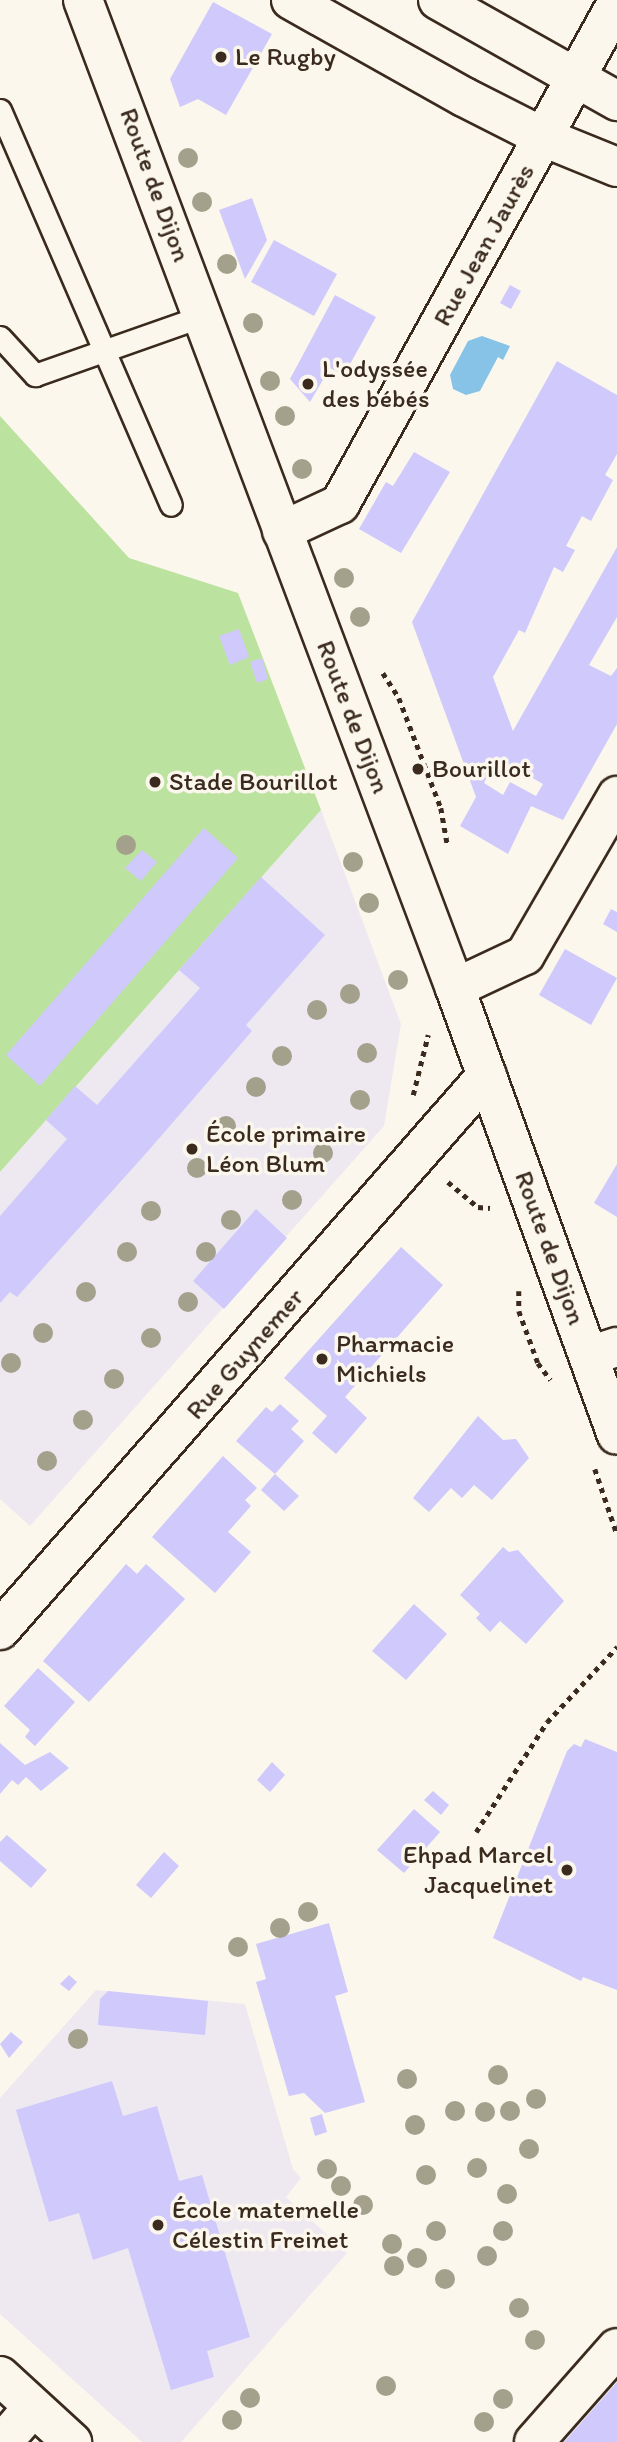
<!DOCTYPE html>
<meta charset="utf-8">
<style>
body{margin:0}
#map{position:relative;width:617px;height:2442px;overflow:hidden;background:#fbf7ec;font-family:Itim,sans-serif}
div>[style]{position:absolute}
.built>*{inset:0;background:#eee9f1}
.green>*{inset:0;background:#bbe29e}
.water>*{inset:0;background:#87c2e7}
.building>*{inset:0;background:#cfc9fc}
.path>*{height:4.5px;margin-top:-2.25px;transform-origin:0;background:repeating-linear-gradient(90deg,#3b2a1e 0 5px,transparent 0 10px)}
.roads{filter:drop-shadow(2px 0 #3b2a1e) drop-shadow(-2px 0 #3b2a1e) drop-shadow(0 2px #3b2a1e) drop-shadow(0 -2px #3b2a1e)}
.lane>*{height:21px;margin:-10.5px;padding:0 10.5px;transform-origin:10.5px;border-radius:10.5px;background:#fbf7ec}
.street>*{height:38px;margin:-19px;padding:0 19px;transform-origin:19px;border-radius:19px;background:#fbf7ec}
.primary>*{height:38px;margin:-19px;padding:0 19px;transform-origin:19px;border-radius:19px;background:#fbf7ec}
.trees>*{width:20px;height:20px;margin:-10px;border-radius:50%;background:#a3a08c}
.dots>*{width:19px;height:19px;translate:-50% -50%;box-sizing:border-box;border:4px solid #fbf7ec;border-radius:50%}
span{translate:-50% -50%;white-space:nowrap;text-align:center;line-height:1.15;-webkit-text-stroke:7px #fbf7ec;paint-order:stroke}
.poi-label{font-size:26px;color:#3b2a1e}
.left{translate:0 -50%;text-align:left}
.right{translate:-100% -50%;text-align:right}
.street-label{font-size:26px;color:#3b2a1e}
</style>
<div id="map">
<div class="built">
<i style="clip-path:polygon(321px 810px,401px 1024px,384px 1126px,30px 1526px,0 1499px,0 1172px)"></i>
<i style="clip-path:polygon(96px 1990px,245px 2004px,293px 2169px,301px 2178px,286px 2197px,347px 2253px,181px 2442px,142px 2442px,0 2314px,0 2098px)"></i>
</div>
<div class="green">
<i style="clip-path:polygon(0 416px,129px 558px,238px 593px,321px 810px,0 1172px)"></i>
</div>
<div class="water">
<i style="clip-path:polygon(482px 336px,510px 346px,503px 360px,498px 357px,480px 391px,466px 395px,453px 389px,450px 375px,468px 341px)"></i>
</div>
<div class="building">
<i style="clip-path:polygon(213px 2px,272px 34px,226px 115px,198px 99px,180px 107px,170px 79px)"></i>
<i style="clip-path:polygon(252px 198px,267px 240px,245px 279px,219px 210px)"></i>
<i style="clip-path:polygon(274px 240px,337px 274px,314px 316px,251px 282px)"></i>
<i style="clip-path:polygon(510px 285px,521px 291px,511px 309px,500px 303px)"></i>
<i style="clip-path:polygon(335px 295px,376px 317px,344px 375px,330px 368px,310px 402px,290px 379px)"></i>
<i style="clip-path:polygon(evenodd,557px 361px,617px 395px,617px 454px,605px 475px,613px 480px,591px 521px,582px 516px,566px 546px,575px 550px,563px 572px,554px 567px,525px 633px,519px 630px,493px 677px,513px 731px,617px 547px,617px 617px,589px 665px,611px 676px,617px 668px,617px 724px,563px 820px,531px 806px,508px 854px,460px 826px,476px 797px,412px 622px,557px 361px,510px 765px,543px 784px,536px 796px,510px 782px,503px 795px,484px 783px,491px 769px,504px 776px,510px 765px)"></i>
<i style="clip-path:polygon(414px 452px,450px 472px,401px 553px,359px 529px,386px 482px,393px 486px)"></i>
<i style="clip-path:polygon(239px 629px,249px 657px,230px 665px,219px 636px)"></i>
<i style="clip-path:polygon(262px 658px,268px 679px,257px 683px,250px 662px)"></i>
<i style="clip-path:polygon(204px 828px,238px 858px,40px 1086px,6px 1055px)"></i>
<i style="clip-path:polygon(142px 850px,157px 862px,141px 881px,125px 868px)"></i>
<i style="clip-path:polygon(261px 877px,325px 935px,246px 1025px,252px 1031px,149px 1150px,17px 1297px,10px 1292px,0 1303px,0 1216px,67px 1139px,46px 1120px,75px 1086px,97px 1105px,200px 988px,179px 970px)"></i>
<i style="clip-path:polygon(611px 909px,617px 912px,617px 932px,603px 924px)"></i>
<i style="clip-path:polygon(565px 949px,617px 978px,591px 1025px,539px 995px)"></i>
<i style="clip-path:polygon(617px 1164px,617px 1217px,594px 1203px)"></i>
<i style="clip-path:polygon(256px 1209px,287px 1238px,224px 1309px,193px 1281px)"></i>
<i style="clip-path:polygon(401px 1247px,443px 1285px,345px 1397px,367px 1418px,336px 1454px,312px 1433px,327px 1416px,284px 1378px)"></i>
<i style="clip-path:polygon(280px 1404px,299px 1421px,291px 1429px,304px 1441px,275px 1474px,236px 1441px,266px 1407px,272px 1412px)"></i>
<i style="clip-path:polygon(478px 1416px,503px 1440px,516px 1439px,529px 1458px,492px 1500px,474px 1485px,462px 1498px,451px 1488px,429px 1512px,413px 1498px)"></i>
<i style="clip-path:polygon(223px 1456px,257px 1488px,245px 1500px,251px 1506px,228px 1532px,251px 1552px,215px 1593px,152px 1537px)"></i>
<i style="clip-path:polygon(275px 1474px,299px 1496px,284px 1511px,261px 1490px)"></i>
<i style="clip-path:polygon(503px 1547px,509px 1552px,518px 1550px,564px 1601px,526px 1644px,500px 1621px,490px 1632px,476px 1618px,480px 1614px,460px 1595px)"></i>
<i style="clip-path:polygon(126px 1564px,137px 1574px,146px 1564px,185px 1599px,89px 1702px,43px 1661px)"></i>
<i style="clip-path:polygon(414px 1604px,447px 1634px,406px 1680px,372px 1651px)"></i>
<i style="clip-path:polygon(38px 1668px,75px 1702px,35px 1746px,25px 1737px,30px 1730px,4px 1706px)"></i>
<i style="clip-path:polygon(585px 1739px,617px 1752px,617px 1990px,583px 1977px,581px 1981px,493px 1938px,567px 1751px,574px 1744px,581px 1747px)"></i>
<i style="clip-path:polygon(0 1743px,25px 1765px,50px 1752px,69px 1768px,41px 1791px,26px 1777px,18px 1785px,12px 1780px,0 1794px)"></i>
<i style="clip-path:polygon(272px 1762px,285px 1775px,270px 1792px,257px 1780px)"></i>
<i style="clip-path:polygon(433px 1791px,449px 1805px,441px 1815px,424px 1800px)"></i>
<i style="clip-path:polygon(414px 1809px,440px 1832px,404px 1873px,377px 1850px)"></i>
<i style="clip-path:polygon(7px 1835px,47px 1870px,31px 1888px,0 1861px,0 1842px)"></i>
<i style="clip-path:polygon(164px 1852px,179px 1866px,151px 1898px,136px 1885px)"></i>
<i style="clip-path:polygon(329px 1923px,348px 1992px,335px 1996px,365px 2102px,325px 2113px,304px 2093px,289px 2096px,256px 1982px,266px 1979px,256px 1944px)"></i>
<i style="clip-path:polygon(69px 1975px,77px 1982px,69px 1991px,60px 1984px)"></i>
<i style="clip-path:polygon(108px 1991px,208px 2001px,205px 2035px,98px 2025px,100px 1999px)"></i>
<i style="clip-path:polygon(11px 2032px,23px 2042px,9px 2058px,0 2044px)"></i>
<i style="clip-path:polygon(112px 2081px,123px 2116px,157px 2106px,179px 2181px,202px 2175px,250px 2337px,207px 2351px,214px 2377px,171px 2390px,128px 2248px,93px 2260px,79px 2213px,49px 2222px,16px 2110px)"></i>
<i style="clip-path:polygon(322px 2114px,327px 2132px,315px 2136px,310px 2118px)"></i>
<i style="clip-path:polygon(617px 2382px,617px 2442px,564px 2442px)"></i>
</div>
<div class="path">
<i style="left:383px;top:673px;width:30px;rotate:57deg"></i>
<i style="left:399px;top:698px;width:118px;rotate:69.1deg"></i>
<i style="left:441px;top:808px;width:36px;rotate:80deg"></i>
<i style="left:413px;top:1095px;width:62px;rotate:-76deg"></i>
<i style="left:448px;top:1182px;width:39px;rotate:40deg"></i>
<i style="left:478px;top:1207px;width:12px;rotate:5deg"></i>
<i style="left:519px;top:1291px;width:20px;rotate:90deg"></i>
<i style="left:519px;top:1311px;width:55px;rotate:69.9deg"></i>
<i style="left:538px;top:1363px;width:21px;rotate:53deg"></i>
<i style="left:595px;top:1469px;width:69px;rotate:71.3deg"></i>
<i style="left:476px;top:1832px;width:131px;rotate:-57.2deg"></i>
<i style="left:547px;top:1722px;width:103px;rotate:-47deg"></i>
</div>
<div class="roads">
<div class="lane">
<i style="left:0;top:110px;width:430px;rotate:66.6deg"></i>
<i style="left:0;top:337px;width:52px;rotate:47.4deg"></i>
<i style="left:35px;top:375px;width:178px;rotate:-19.4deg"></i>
</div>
<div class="street">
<i style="left:282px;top:531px;width:64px;rotate:-25deg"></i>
<i style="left:340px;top:504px;width:572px;rotate:-61.06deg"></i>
<i style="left:455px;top:988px;width:77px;rotate:-25.2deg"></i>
<i style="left:525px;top:955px;width:184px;rotate:-59.9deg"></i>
<i style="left:589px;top:1356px;width:29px;rotate:-18deg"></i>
<i style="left:0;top:1630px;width:738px;rotate:-48.73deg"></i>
<i style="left:0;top:2376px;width:98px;rotate:42.5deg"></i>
<i style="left:3px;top:2442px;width:46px;rotate:-49.4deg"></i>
<i style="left:534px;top:2442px;width:125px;rotate:-48.6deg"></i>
</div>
<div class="primary">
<i style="left:83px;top:0;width:1056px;rotate:69.37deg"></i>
<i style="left:455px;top:988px;width:475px;rotate:70.1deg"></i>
<i style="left:291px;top:0;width:198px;rotate:29.3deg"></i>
<i style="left:464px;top:97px;width:89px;rotate:26.9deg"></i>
<i style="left:543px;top:137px;width:80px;rotate:22.1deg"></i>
<i style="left:438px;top:0;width:206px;rotate:29.4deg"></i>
</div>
</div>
<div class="trees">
<i style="left:188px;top:158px"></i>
<i style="left:202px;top:202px"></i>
<i style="left:227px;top:264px"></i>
<i style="left:253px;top:323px"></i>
<i style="left:270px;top:381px"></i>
<i style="left:285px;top:416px"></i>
<i style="left:302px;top:469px"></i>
<i style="left:344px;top:578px"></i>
<i style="left:360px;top:617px"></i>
<i style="left:126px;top:845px"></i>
<i style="left:353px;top:862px"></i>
<i style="left:369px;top:903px"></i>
<i style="left:398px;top:980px"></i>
<i style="left:350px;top:994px"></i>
<i style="left:317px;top:1010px"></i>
<i style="left:367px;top:1053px"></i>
<i style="left:282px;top:1056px"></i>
<i style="left:256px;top:1087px"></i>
<i style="left:360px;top:1100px"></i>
<i style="left:226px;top:1126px"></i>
<i style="left:323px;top:1153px"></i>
<i style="left:197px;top:1168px"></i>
<i style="left:292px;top:1200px"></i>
<i style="left:151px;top:1211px"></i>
<i style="left:231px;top:1220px"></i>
<i style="left:127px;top:1252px"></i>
<i style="left:206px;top:1252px"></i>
<i style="left:86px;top:1292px"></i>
<i style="left:188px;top:1302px"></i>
<i style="left:43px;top:1333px"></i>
<i style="left:151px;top:1338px"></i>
<i style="left:11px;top:1363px"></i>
<i style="left:114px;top:1379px"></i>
<i style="left:83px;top:1420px"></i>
<i style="left:47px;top:1461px"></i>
<i style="left:308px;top:1912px"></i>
<i style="left:280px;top:1928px"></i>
<i style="left:238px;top:1947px"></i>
<i style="left:78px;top:2039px"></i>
<i style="left:498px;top:2075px"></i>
<i style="left:407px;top:2079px"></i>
<i style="left:536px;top:2099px"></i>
<i style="left:455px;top:2111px"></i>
<i style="left:510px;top:2111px"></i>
<i style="left:485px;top:2112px"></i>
<i style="left:415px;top:2125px"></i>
<i style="left:529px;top:2149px"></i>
<i style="left:477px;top:2168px"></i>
<i style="left:327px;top:2169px"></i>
<i style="left:426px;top:2175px"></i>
<i style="left:341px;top:2186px"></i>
<i style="left:507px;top:2194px"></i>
<i style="left:363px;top:2205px"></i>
<i style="left:436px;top:2231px"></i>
<i style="left:503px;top:2231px"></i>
<i style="left:392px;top:2244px"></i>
<i style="left:487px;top:2256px"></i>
<i style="left:417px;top:2258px"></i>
<i style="left:394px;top:2266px"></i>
<i style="left:445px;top:2279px"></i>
<i style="left:519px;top:2308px"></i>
<i style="left:535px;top:2340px"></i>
<i style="left:386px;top:2386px"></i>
<i style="left:250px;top:2398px"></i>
<i style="left:503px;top:2399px"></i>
<i style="left:232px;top:2420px"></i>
<i style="left:484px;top:2422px"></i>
</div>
<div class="dots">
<i style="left:221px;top:57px;background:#3b2a1e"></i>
<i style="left:308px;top:384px;background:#3b2a1e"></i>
<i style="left:418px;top:769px;background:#3b2a1e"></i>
<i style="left:155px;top:782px;background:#3b2a1e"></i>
<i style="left:192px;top:1149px;background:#3b2a1e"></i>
<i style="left:322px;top:1359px;background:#3b2a1e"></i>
<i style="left:567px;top:1870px;background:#3b2a1e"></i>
<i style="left:158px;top:2225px;background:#3b2a1e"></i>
</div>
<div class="poi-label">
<span class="left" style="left:235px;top:57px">Le Rugby</span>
<span class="left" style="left:322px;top:384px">L'odyssée<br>des bébés</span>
<span class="left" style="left:432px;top:769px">Bourillot</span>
<span class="left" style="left:169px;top:782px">Stade Bourillot</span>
<span class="left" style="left:206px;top:1149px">École primaire<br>Léon Blum</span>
<span class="left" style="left:336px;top:1359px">Pharmacie<br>Michiels</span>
<span class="right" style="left:553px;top:1870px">Ehpad Marcel<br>Jacquelinet</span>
<span class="left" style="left:172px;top:2225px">École maternelle<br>Célestin Freinet</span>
</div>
<div class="street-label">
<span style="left:155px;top:185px;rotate:70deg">Route de Dijon</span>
<span style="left:484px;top:245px;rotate:-61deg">Rue Jean Jaurès</span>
<span style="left:353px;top:717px;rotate:69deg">Route de Dijon</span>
<span style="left:550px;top:1248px;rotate:70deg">Route de Dijon</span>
<span style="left:245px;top:1354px;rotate:-49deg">Rue Guynemer</span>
</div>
</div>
